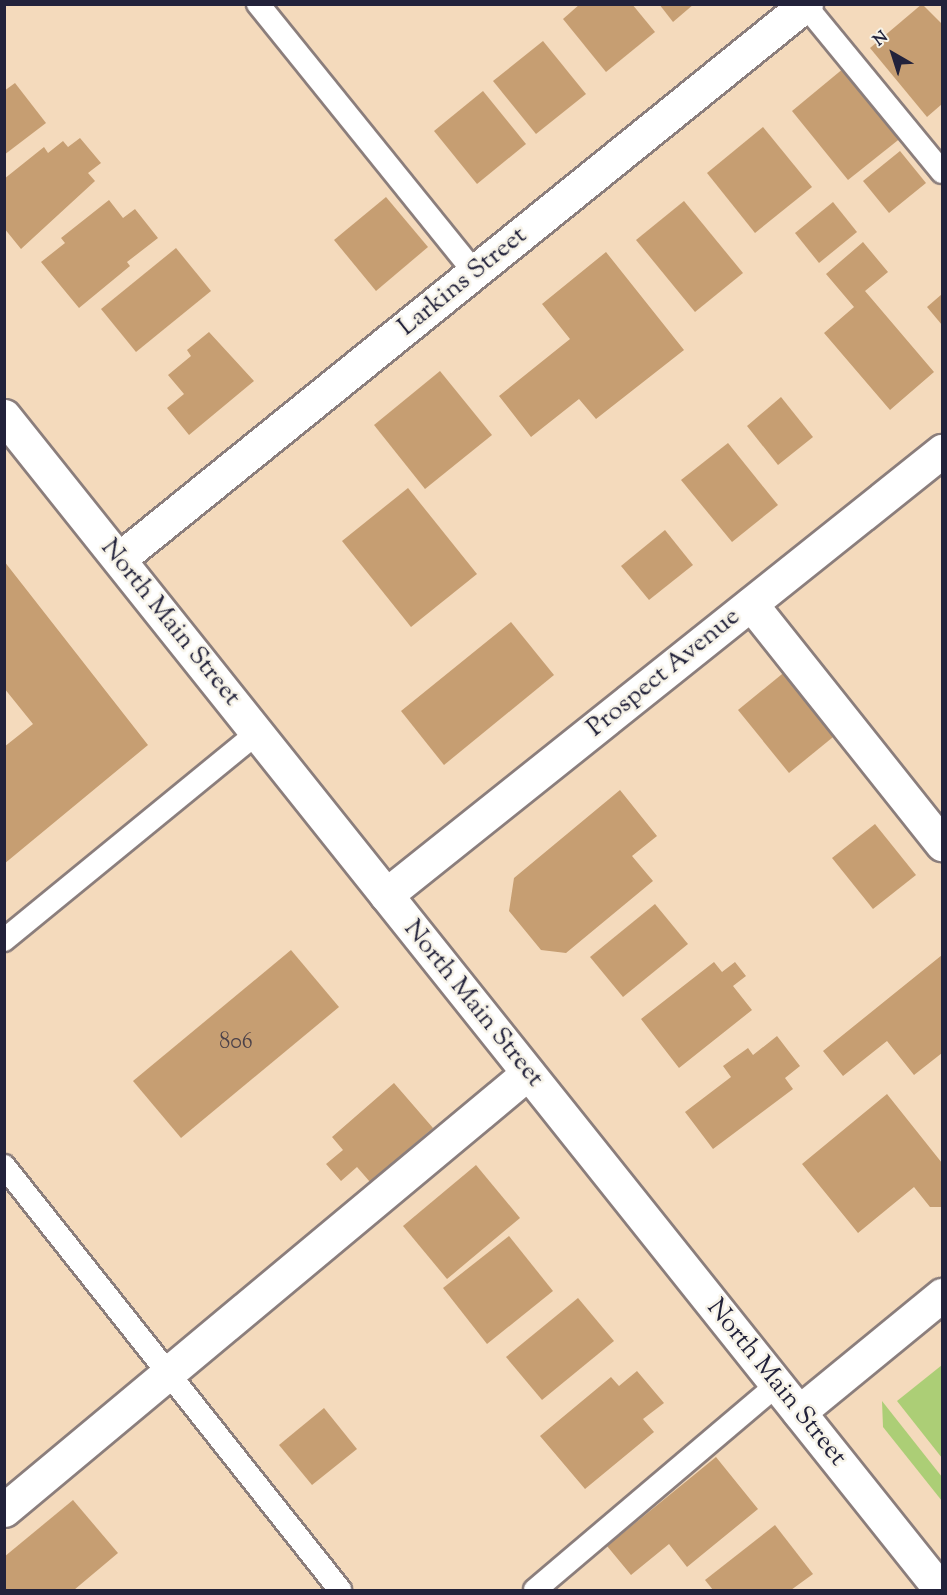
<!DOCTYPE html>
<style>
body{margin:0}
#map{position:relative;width:947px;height:1595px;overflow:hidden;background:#f4dabc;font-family:"Sorts Mill Goudy",serif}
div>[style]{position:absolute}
.green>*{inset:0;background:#acce76}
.building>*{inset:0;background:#c69e72}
.roads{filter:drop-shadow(2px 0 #8b7e7c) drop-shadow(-2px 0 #8b7e7c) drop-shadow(0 2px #8b7e7c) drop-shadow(0 -2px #8b7e7c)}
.service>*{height:22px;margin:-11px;padding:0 11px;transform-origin:11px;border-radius:11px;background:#fff}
.minor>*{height:33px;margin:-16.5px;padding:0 16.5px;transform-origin:16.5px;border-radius:16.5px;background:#fff}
.primary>*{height:33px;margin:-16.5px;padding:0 16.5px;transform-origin:16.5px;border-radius:16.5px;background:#fff}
span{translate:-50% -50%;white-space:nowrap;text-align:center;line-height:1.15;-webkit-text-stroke:5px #f7f3e8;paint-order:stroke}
.number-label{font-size:22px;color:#4b4149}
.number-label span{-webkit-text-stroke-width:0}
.street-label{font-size:26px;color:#22223b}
.frame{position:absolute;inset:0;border:6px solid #22223b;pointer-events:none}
.north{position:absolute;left:863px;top:24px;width:60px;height:60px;-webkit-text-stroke:4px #f7f3e8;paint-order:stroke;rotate:321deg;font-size:16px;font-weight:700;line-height:24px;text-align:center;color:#22223b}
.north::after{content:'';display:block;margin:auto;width:21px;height:27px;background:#22223b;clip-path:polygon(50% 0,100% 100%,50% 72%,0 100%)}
</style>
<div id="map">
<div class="green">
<i style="clip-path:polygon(942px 1365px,942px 1458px,897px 1401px)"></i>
<i style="clip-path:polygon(882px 1401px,942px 1477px,942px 1501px,883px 1427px)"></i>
</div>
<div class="building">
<i style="clip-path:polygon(580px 4px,632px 4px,655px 32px,606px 72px,563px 19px)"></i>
<i style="clip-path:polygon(659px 4px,694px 4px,673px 22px)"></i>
<i style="clip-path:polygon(922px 4px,942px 24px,942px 104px,927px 117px,870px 48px)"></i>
<i style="clip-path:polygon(543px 41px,586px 94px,536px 134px,493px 81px)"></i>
<i style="clip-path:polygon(850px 63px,907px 133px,848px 180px,792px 111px)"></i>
<i style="clip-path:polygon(15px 83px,46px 123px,4px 155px,4px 91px)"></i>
<i style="clip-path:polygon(483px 91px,526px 144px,477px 184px,434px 131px)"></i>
<i style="clip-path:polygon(763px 127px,812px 187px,755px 233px,707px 173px)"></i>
<i style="clip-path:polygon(80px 138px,101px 163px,88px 173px,95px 181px,21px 249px,4px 228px,4px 179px,44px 147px,48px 153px,63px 141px,68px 147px)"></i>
<i style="clip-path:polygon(900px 151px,926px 183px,889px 213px,863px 181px)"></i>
<i style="clip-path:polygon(386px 197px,428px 247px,376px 291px,334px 240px)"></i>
<i style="clip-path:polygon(109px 200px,123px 218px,135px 209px,158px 238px,127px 262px,130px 266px,79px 308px,41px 262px,65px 243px,61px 238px)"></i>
<i style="clip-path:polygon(684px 201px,743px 273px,695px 312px,636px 240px)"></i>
<i style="clip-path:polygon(833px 202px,857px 232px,819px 263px,795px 233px)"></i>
<i style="clip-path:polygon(863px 242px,888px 272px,865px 291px,934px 372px,890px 410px,824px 333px,854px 307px,826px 274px)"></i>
<i style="clip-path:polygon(176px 248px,211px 291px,136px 352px,101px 309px)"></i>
<i style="clip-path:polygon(606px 252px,684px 350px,596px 419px,579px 399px,531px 437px,499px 396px,570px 339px,542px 304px)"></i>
<i style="clip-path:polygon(942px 294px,942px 325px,927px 307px)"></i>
<i style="clip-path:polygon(209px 332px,254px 381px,189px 435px,167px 408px,184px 394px,168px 375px,191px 356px,187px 350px)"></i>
<i style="clip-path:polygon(440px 371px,492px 435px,425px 489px,374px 425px)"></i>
<i style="clip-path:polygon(781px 397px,813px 437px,778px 465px,747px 426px)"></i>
<i style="clip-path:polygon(728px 443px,778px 505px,732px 542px,681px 480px)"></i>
<i style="clip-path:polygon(408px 488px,477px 574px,411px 627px,342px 541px)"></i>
<i style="clip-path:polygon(665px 530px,693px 565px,649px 600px,621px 566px)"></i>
<i style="clip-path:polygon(4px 561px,148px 745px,4px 864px,4px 747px,33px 724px,4px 688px)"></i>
<i style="clip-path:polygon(511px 622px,554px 675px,444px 765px,401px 711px)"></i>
<i style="clip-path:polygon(787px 670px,838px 733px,789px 773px,738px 710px)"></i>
<i style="clip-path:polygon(620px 790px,657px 836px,632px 856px,653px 881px,566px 953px,541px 950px,509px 911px,514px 878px)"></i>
<i style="clip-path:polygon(875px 824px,916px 875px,873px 909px,832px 858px)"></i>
<i style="clip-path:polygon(655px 904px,688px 944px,623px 997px,590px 957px)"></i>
<i style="clip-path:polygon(291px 950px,339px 1007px,181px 1138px,133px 1081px)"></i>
<i style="clip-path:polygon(942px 955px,942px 1053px,914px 1075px,887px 1041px,843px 1076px,823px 1051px)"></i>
<i style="clip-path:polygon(714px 962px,722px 972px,735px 962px,746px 976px,733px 986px,752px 1010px,679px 1068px,641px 1019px)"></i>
<i style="clip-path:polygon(777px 1036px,800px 1066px,785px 1078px,793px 1089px,713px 1149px,685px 1112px,731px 1077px,723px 1066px,748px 1048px,753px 1055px)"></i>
<i style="clip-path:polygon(394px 1083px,433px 1128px,370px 1182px,357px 1167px,341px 1181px,326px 1164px,343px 1150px,332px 1137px)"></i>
<i style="clip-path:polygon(887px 1094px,942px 1163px,942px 1207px,930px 1207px,914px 1187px,858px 1233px,802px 1164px)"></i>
<i style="clip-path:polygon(476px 1165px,520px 1218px,447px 1279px,403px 1226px)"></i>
<i style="clip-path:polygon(509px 1236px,553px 1291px,487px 1344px,443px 1288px)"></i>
<i style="clip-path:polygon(578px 1298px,614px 1341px,542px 1400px,506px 1357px)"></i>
<i style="clip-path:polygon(637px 1371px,664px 1403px,643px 1419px,654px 1432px,585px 1489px,540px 1436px,611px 1377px,619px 1386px)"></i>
<i style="clip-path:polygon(324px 1408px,357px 1449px,312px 1485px,279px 1445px)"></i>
<i style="clip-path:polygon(716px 1457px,758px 1509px,687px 1567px,669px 1544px,631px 1575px,607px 1546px)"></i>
<i style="clip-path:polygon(73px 1500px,118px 1553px,74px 1590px,4px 1590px,4px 1557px)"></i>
<i style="clip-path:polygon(775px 1525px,813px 1574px,791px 1590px,713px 1590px,705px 1580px)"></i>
</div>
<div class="roads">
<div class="service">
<i style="left:258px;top:4px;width:344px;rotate:51.1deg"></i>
<i style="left:805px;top:5px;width:216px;rotate:50.6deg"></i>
<i style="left:4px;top:940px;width:327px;rotate:-39.3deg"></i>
<i style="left:4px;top:1166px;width:541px;rotate:51.6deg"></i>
<i style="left:535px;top:1590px;width:317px;rotate:-40.3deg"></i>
</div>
<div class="minor">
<i style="left:119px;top:559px;width:883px;rotate:-38.93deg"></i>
<i style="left:751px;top:604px;width:307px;rotate:51.5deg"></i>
<i style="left:386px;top:895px;width:712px;rotate:-38.61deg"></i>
<i style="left:799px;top:1412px;width:185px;rotate:-39.3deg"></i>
<i style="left:4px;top:1510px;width:682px;rotate:-39.83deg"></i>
</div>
<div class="primary">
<i style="left:4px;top:416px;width:1502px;rotate:51.41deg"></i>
</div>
</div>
<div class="number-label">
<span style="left:236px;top:1044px">806</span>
</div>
<div class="street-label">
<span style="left:463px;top:282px;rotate:-39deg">Larkins Street</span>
<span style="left:170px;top:623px;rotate:51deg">North Main Street</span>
<span style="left:664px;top:673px;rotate:-39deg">Prospect Avenue</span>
<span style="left:473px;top:1004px;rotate:51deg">North Main Street</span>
<span style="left:776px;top:1383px;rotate:51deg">North Main Street</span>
</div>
<div class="frame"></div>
<div class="north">N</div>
</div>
